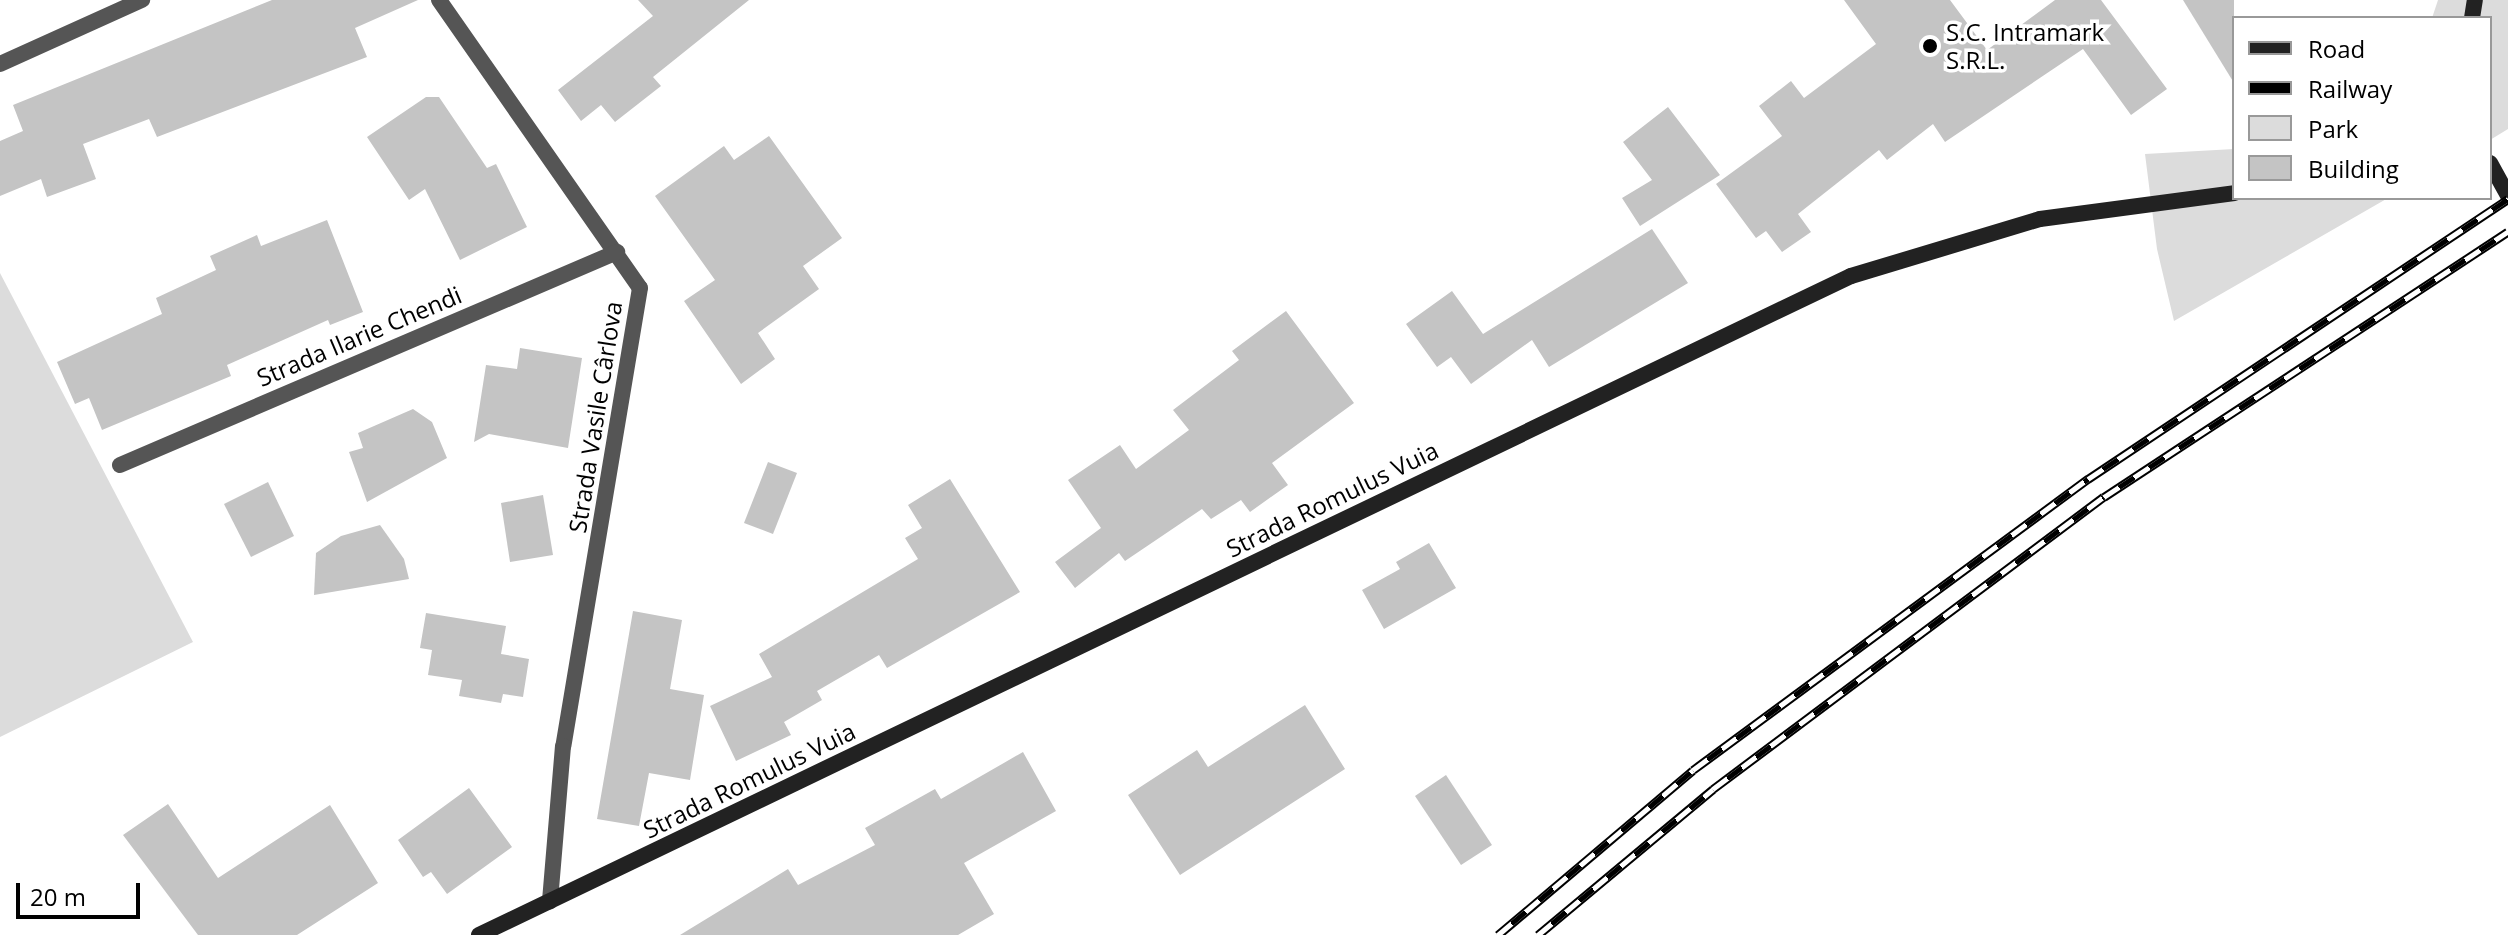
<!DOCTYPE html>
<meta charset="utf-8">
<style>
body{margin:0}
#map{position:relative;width:2508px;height:935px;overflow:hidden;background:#fff;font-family:"Open Sans",sans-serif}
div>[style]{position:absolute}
.green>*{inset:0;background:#dcdcdc}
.building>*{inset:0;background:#c4c4c4}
.street>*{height:16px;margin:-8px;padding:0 8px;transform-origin:8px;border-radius:8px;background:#555}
.secondary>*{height:16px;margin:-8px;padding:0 8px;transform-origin:8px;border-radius:8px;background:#222}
.rail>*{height:9px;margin-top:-4.5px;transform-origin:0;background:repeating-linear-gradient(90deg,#fff 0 18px,#000 0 36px);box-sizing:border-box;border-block:2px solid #000}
.dots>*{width:22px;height:22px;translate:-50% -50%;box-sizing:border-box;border:4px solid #fff;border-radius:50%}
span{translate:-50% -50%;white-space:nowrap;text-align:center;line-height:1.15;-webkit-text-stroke:7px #fff;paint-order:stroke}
.poi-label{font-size:24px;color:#000}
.left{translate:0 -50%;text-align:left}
.street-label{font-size:24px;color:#000}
.legend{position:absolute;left:2232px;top:16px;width:260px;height:184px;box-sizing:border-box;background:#fff;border:2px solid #999;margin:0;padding:10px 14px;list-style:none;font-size:24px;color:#000}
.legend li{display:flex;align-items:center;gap:16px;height:40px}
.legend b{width:40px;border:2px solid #999}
.scale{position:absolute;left:16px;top:883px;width:124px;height:36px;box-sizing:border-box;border:4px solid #000;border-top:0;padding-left:10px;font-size:24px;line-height:28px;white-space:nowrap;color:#000;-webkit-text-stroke:6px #fff;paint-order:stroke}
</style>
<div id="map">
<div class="green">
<i style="clip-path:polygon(2438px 0,2508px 0,2508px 129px,2490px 140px,2490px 18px,2432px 18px)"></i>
<i style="clip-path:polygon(2234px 149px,2234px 198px,2388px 198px,2174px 321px,2157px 249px,2145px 154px)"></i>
<i style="clip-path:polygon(0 273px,193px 642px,0 737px)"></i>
</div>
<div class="building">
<i style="clip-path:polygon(272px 0,418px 0,355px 28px,367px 57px,157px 137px,149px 119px,83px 144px,96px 179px,47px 197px,41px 179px,0 196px,0 141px,23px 131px,13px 105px)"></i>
<i style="clip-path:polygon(638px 0,749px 0,653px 77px,661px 86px,615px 122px,601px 105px,581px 121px,558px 90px,653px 16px)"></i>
<i style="clip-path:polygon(1844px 0,1950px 0,1987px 50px,2055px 0,2101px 0,2167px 89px,2131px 115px,2083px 49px,1945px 142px,1933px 124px,1887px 160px,1879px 150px,1798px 214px,1811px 232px,1782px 252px,1766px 231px,1756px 238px,1716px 184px,1782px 136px,1759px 106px,1791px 81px,1804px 98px,1876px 44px)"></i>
<i style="clip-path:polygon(2183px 0,2234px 0,2234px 83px)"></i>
<i style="clip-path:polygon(426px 97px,439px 97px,487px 168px,496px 164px,527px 227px,460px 260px,425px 189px,409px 200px,367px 137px)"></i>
<i style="clip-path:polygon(1668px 107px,1720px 175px,1640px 226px,1622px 198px,1652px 180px,1623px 142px)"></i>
<i style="clip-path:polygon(769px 136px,842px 238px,803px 266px,819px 289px,758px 333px,775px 359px,741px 384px,684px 301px,715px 280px,655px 196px,724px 146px,734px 160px)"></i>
<i style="clip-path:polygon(327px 220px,363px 312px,330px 325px,328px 320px,227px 365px,231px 376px,102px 430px,89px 398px,75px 404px,57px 362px,162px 314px,156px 298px,216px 270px,210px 256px,257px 235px,261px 246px)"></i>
<i style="clip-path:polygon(1652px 229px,1688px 283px,1549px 367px,1532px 340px,1471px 384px,1451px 357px,1437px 367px,1406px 324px,1452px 291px,1483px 334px)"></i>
<i style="clip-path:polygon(1286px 311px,1354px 403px,1272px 463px,1288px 485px,1250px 512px,1241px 500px,1211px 519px,1202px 509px,1125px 561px,1119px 553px,1075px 588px,1055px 562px,1101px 528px,1068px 480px,1120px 445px,1136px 469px,1189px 430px,1173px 410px,1239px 360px,1232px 351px)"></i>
<i style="clip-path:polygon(520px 348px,582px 358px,568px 448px,489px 434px,474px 442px,486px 365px,517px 369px)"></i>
<i style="clip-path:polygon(413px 409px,432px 422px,447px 458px,367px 502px,349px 452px,363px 448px,358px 433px)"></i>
<i style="clip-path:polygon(768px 462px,797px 473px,773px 534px,744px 523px)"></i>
<i style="clip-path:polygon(950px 479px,1020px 592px,887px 668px,879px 655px,817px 691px,822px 700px,784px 722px,791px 735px,736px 761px,710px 706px,772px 677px,759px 654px,918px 559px,905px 538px,922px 528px,908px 505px)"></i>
<i style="clip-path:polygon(268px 482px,294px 536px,251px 557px,224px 504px)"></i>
<i style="clip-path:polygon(543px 495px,553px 555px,510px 562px,501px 503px)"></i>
<i style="clip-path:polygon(380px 525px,404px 559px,409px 579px,314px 595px,316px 553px,341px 536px)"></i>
<i style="clip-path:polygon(1429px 543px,1456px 588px,1384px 629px,1362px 590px,1400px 569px,1396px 562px)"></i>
<i style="clip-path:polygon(633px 611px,682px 620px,670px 689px,704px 695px,690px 780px,649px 773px,639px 826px,597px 819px)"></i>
<i style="clip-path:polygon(426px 613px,506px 626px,501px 654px,529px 659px,523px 697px,503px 694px,501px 703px,459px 696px,462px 680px,428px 675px,432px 650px,420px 648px)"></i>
<i style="clip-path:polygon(1305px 705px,1345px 769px,1180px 875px,1128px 795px,1197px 750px,1208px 767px)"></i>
<i style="clip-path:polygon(1023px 752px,1056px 811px,964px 863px,994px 914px,958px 935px,680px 935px,788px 869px,798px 885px,875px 845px,865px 828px,935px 789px,941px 799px)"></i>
<i style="clip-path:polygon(1446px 775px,1492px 845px,1461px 865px,1415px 796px)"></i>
<i style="clip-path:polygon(469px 788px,512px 847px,447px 894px,431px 872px,423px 877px,398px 840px)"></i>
<i style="clip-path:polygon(168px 804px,218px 878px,330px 805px,378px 883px,297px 935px,198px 935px,123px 835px)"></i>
</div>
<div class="street">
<i style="left:439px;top:0;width:351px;rotate:55.1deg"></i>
<i style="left:640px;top:288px;width:464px;rotate:99.5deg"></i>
<i style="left:563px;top:746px;width:156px;rotate:94.8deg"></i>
<i style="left:0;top:64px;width:156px;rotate:-24.3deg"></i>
<i style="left:120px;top:465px;width:541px;rotate:-23.2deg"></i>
</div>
<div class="secondary">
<i style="left:2472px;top:18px;width:18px;rotate:-81deg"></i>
<i style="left:2490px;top:163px;width:37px;rotate:61deg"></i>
<i style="left:479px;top:935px;width:1522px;rotate:-25.66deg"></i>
<i style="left:1851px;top:276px;width:197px;rotate:-16.8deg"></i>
<i style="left:2040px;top:219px;width:196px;rotate:-7.6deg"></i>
</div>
<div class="rail">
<i style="left:1498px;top:935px;width:255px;rotate:-40.2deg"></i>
<i style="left:1693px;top:770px;width:491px;rotate:-36.4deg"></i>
<i style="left:2088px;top:479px;width:505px;rotate:-33.69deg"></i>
<i style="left:1538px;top:935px;width:228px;rotate:-39.8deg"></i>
<i style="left:1713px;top:789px;width:488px;rotate:-36.8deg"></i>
<i style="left:2104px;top:497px;width:483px;rotate:-33.3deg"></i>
</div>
<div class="dots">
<i style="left:1930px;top:46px;background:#000"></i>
</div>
<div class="poi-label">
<span class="left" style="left:1946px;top:46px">S.C. Intramark<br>S.R.L.</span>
</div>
<div class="street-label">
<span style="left:359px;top:336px;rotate:-23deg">Strada Ilarie Chendi</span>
<span style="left:595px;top:417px;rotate:-81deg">Strada Vasile Cârlova</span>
<span style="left:1332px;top:499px;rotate:-26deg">Strada Romulus Vuia</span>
<span style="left:749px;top:780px;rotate:-26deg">Strada Romulus Vuia</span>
</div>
<ul class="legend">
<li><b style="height:10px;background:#222"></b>Road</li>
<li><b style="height:10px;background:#000"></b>Railway</li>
<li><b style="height:22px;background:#dcdcdc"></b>Park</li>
<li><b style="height:22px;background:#c4c4c4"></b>Building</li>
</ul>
<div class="scale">20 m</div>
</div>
